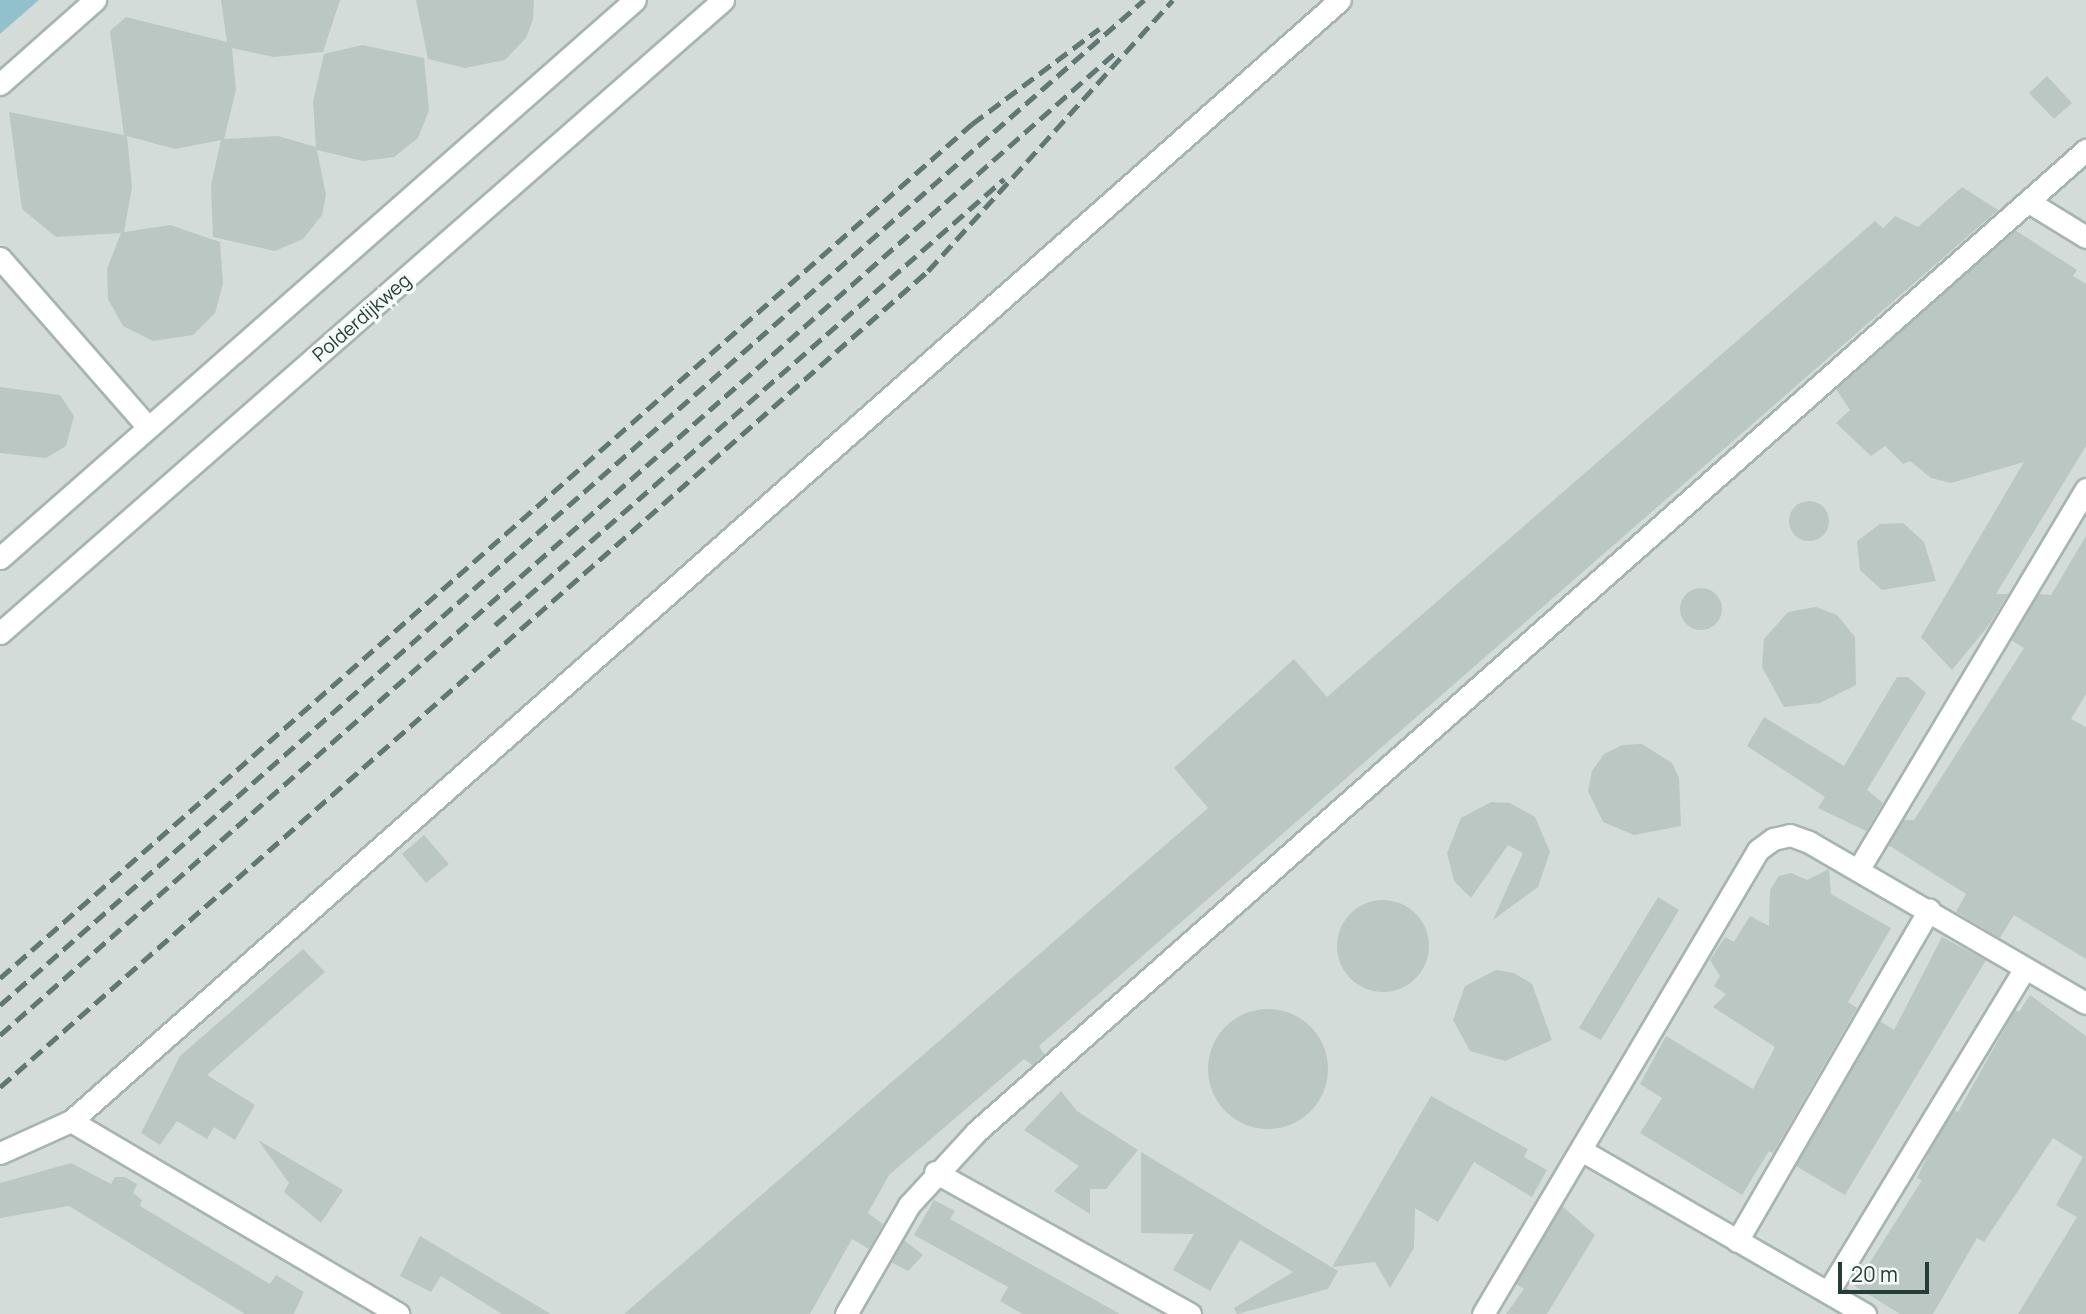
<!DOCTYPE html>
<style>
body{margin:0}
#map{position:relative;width:2086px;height:1314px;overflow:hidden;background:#e4ede9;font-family:Manrope,sans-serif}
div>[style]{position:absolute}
.built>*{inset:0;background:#d3dcd9}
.water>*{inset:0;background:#91c1cd}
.building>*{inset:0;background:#bac7c3}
.round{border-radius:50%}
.roads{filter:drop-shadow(2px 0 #a7b5b0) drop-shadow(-2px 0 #a7b5b0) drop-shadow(0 2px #a7b5b0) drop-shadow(0 -2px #a7b5b0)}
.minor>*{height:21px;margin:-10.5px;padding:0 10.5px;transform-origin:10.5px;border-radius:10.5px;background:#fff}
.rail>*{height:5px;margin-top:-2.5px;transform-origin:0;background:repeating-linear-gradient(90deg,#607873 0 14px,transparent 0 21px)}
span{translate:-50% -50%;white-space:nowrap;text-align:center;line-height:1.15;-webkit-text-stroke:7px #f5f9f7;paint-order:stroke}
.street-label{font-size:19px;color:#253d38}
.scale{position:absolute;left:1838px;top:1262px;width:91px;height:32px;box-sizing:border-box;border:4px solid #253d38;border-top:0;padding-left:9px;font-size:21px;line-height:24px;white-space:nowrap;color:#253d38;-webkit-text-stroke:5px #f5f9f7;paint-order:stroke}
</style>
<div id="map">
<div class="built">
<i style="clip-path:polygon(39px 0,2086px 0,2086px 1314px,0 1314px,0 34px)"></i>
</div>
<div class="water">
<i style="clip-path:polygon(0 0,39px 0,0 34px)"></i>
</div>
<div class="building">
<i style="clip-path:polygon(221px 0,340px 0,323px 52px,274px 57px,232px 48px,236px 90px,224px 139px,278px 136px,316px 147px,313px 102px,324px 54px,362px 45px,424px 58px,429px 110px,418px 138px,394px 157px,363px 161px,317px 150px,326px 195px,322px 215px,303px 239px,275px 251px,213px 237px,211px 185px,221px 140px,175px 149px,127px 136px,132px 187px,124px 232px,170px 225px,220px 242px,223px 284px,215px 313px,193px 335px,153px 341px,123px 326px,108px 299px,107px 269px,121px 233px,56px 237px,22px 209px,9px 112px,124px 135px,110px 31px,126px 17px,227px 42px)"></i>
<i style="clip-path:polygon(416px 0,534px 0,533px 19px,526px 38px,505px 60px,465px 68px,428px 59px)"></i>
<i style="clip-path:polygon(2047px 76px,2072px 103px,2054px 119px,2029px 93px)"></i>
<i style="clip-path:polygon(1962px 187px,1998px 210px,1039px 1046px,1044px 1054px,1032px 1065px,1024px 1059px,889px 1175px,868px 1213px,883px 1224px,869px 1249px,852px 1239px,810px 1314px,624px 1314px,1208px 808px,1174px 768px,1294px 659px,1327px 697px,1875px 221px,1883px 228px,1895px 216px,1918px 227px)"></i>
<i style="clip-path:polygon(2015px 230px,2077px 270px,2073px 276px,2086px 284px,2086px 446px,1996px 594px,2008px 594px,1989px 625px,1952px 670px,1921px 637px,2024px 462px,1951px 483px,1931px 478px,1910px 461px,1903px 464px,1885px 446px,1871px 456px,1836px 423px,1850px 410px,1836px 389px)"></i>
<i style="clip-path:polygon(0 387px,60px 395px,74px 416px,66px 446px,46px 458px,0 453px)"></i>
<i class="round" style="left:1789px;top:501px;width:40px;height:40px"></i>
<i style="clip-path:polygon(1903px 523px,1924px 542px,1936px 581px,1882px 590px,1860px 570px,1857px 541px,1880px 524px)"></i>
<i style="clip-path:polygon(2086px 536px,2086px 694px,2071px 719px,2086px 727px,2086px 959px,2014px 915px,2000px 938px,1956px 912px,1966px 894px,1888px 845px,1903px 820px,1914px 820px,2024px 648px,2011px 640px,2038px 594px,2051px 595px)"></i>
<i class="round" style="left:1680px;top:588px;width:42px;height:42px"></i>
<i style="clip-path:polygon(1816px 607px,1837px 615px,1855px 637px,1856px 685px,1820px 703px,1784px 707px,1762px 667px,1764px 639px,1788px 612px)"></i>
<i style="clip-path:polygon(1897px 677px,1908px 677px,1926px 693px,1867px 790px,1883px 803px,1866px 831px,1818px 808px,1825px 797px,1747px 746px,1764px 717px,1844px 766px)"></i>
<i style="clip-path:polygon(1642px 744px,1672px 763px,1679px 778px,1681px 826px,1634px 835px,1603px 822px,1588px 791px,1592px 771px,1604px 754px,1622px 745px)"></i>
<i style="clip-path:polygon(1491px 802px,1510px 803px,1535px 817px,1550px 852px,1538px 887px,1493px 920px,1523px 853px,1508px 845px,1471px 898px,1454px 881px,1447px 853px,1461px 818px)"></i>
<i style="clip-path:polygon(424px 835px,449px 864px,426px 883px,402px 854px)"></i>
<i style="clip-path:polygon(1829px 869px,1831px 894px,1891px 928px,1848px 1002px,1857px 1008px,1773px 1153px,1769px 1151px,1742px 1195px,1640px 1133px,1662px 1098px,1640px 1084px,1666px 1036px,1753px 1089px,1775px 1047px,1713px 1007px,1726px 994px,1714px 986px,1720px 976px,1710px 960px,1725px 937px,1734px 942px,1750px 916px,1769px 926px,1770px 890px,1779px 876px,1791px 873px,1807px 880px)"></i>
<i style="clip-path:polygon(1658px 897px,1679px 910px,1601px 1040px,1579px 1028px)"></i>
<i class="round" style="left:1337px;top:900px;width:92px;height:92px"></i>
<i style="clip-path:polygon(1942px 937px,1986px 960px,1845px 1195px,1796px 1166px,1880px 1021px,1894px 1030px)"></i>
<i style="clip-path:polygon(303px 949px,325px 972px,207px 1075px,255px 1105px,235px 1140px,214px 1127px,207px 1139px,177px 1121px,160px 1145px,141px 1133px,180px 1056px)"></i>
<i style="clip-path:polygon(1496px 970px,1514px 973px,1532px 984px,1552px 1040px,1505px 1061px,1470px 1051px,1453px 1020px,1465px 986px)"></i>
<i style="clip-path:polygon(2030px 995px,2086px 1036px,2086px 1314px,2018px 1314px,2077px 1217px,2056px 1205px,2083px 1157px,2053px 1138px,1984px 1242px,1977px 1238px,1933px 1314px,1900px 1314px,1855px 1286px,1922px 1180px,1917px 1178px,1934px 1142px,1954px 1110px,1958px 1112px,2015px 1010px,2019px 1012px)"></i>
<i class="round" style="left:1208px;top:1009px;width:120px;height:120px"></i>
<i style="clip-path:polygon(1061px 1091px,1077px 1111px,1138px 1150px,1106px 1189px,1090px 1189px,1090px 1214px,1054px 1191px,1079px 1166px,1024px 1130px)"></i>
<i style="clip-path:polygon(1431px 1096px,1528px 1149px,1524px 1157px,1547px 1170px,1532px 1197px,1474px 1162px,1438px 1222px,1415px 1208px,1414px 1248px,1390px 1288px,1375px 1262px,1332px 1267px)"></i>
<i style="clip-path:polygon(258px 1140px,343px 1190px,321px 1223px,284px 1192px,289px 1183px)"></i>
<i style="clip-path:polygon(1141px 1152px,1338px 1271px,1328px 1289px,1237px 1314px,1234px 1308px,1293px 1272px,1240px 1240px,1210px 1291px,1173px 1270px,1194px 1234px,1141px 1233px)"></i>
<i style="clip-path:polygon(71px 1163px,111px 1184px,115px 1177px,125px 1177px,137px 1184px,133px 1193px,142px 1200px,140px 1206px,270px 1284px,276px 1275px,304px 1292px,294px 1314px,245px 1314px,69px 1206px,0 1218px,0 1183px)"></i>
<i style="clip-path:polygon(934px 1200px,955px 1211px,950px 1219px,1120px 1314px,1023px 1314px,1000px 1301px,1008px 1287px,914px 1235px)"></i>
<i style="clip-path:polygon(1562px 1206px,1595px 1235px,1547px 1314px,1506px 1314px,1524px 1289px,1516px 1284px)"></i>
<i style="clip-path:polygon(420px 1236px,551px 1314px,502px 1314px,441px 1276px,431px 1292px,400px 1276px)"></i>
<i style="clip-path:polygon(904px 1240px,923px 1255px,908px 1271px,891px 1262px)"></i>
</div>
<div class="roads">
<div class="minor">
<i style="left:0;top:84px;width:127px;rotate:-41.5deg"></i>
<i style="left:2029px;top:202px;width:67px;rotate:31.6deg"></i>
<i style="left:0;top:258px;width:225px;rotate:48.8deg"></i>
<i style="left:0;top:558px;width:845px;rotate:-41.31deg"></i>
<i style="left:0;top:633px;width:961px;rotate:-41.2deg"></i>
<i style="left:1858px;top:870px;width:444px;rotate:-59.1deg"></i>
<i style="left:71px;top:1121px;width:380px;rotate:30.5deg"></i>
<i style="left:1581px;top:1150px;width:328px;rotate:30deg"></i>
<i style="left:0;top:1153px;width:78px;rotate:-24.3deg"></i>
<i style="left:71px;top:1121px;width:1693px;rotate:-41.46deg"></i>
<i style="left:935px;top:1172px;width:292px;rotate:29.1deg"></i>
<i style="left:1737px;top:1241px;width:383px;rotate:-59.9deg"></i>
<i style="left:1828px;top:1292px;width:379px;rotate:-58.7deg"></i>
<i style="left:846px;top:1314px;width:126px;rotate:-60deg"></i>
<i style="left:909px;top:1205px;width:100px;rotate:-47.4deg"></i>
<i style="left:977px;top:1131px;width:1481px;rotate:-41.5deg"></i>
<i style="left:1483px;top:1314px;width:539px;rotate:-59.35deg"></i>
<i style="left:1758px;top:850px;width:19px;rotate:-36deg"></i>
<i style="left:1773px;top:839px;width:17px;rotate:-13deg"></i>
<i style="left:1790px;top:835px;width:20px;rotate:20deg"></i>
<i style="left:1809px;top:842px;width:320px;rotate:30.2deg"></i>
</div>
</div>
<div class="rail">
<i style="left:495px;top:625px;width:677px;rotate:-41.23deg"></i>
<i style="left:0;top:978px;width:1294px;rotate:-41.3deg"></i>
<i style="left:972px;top:124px;width:159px;rotate:-36.8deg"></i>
<i style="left:0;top:1005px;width:1523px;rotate:-41.3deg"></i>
<i style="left:0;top:1035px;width:1487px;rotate:-41.37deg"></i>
<i style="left:0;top:1087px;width:1236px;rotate:-41.33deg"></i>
<i style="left:928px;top:271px;width:365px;rotate:-47.9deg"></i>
</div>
<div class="street-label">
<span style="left:362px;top:318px;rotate:-41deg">Polderdijkweg</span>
</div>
<div class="scale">20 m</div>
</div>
